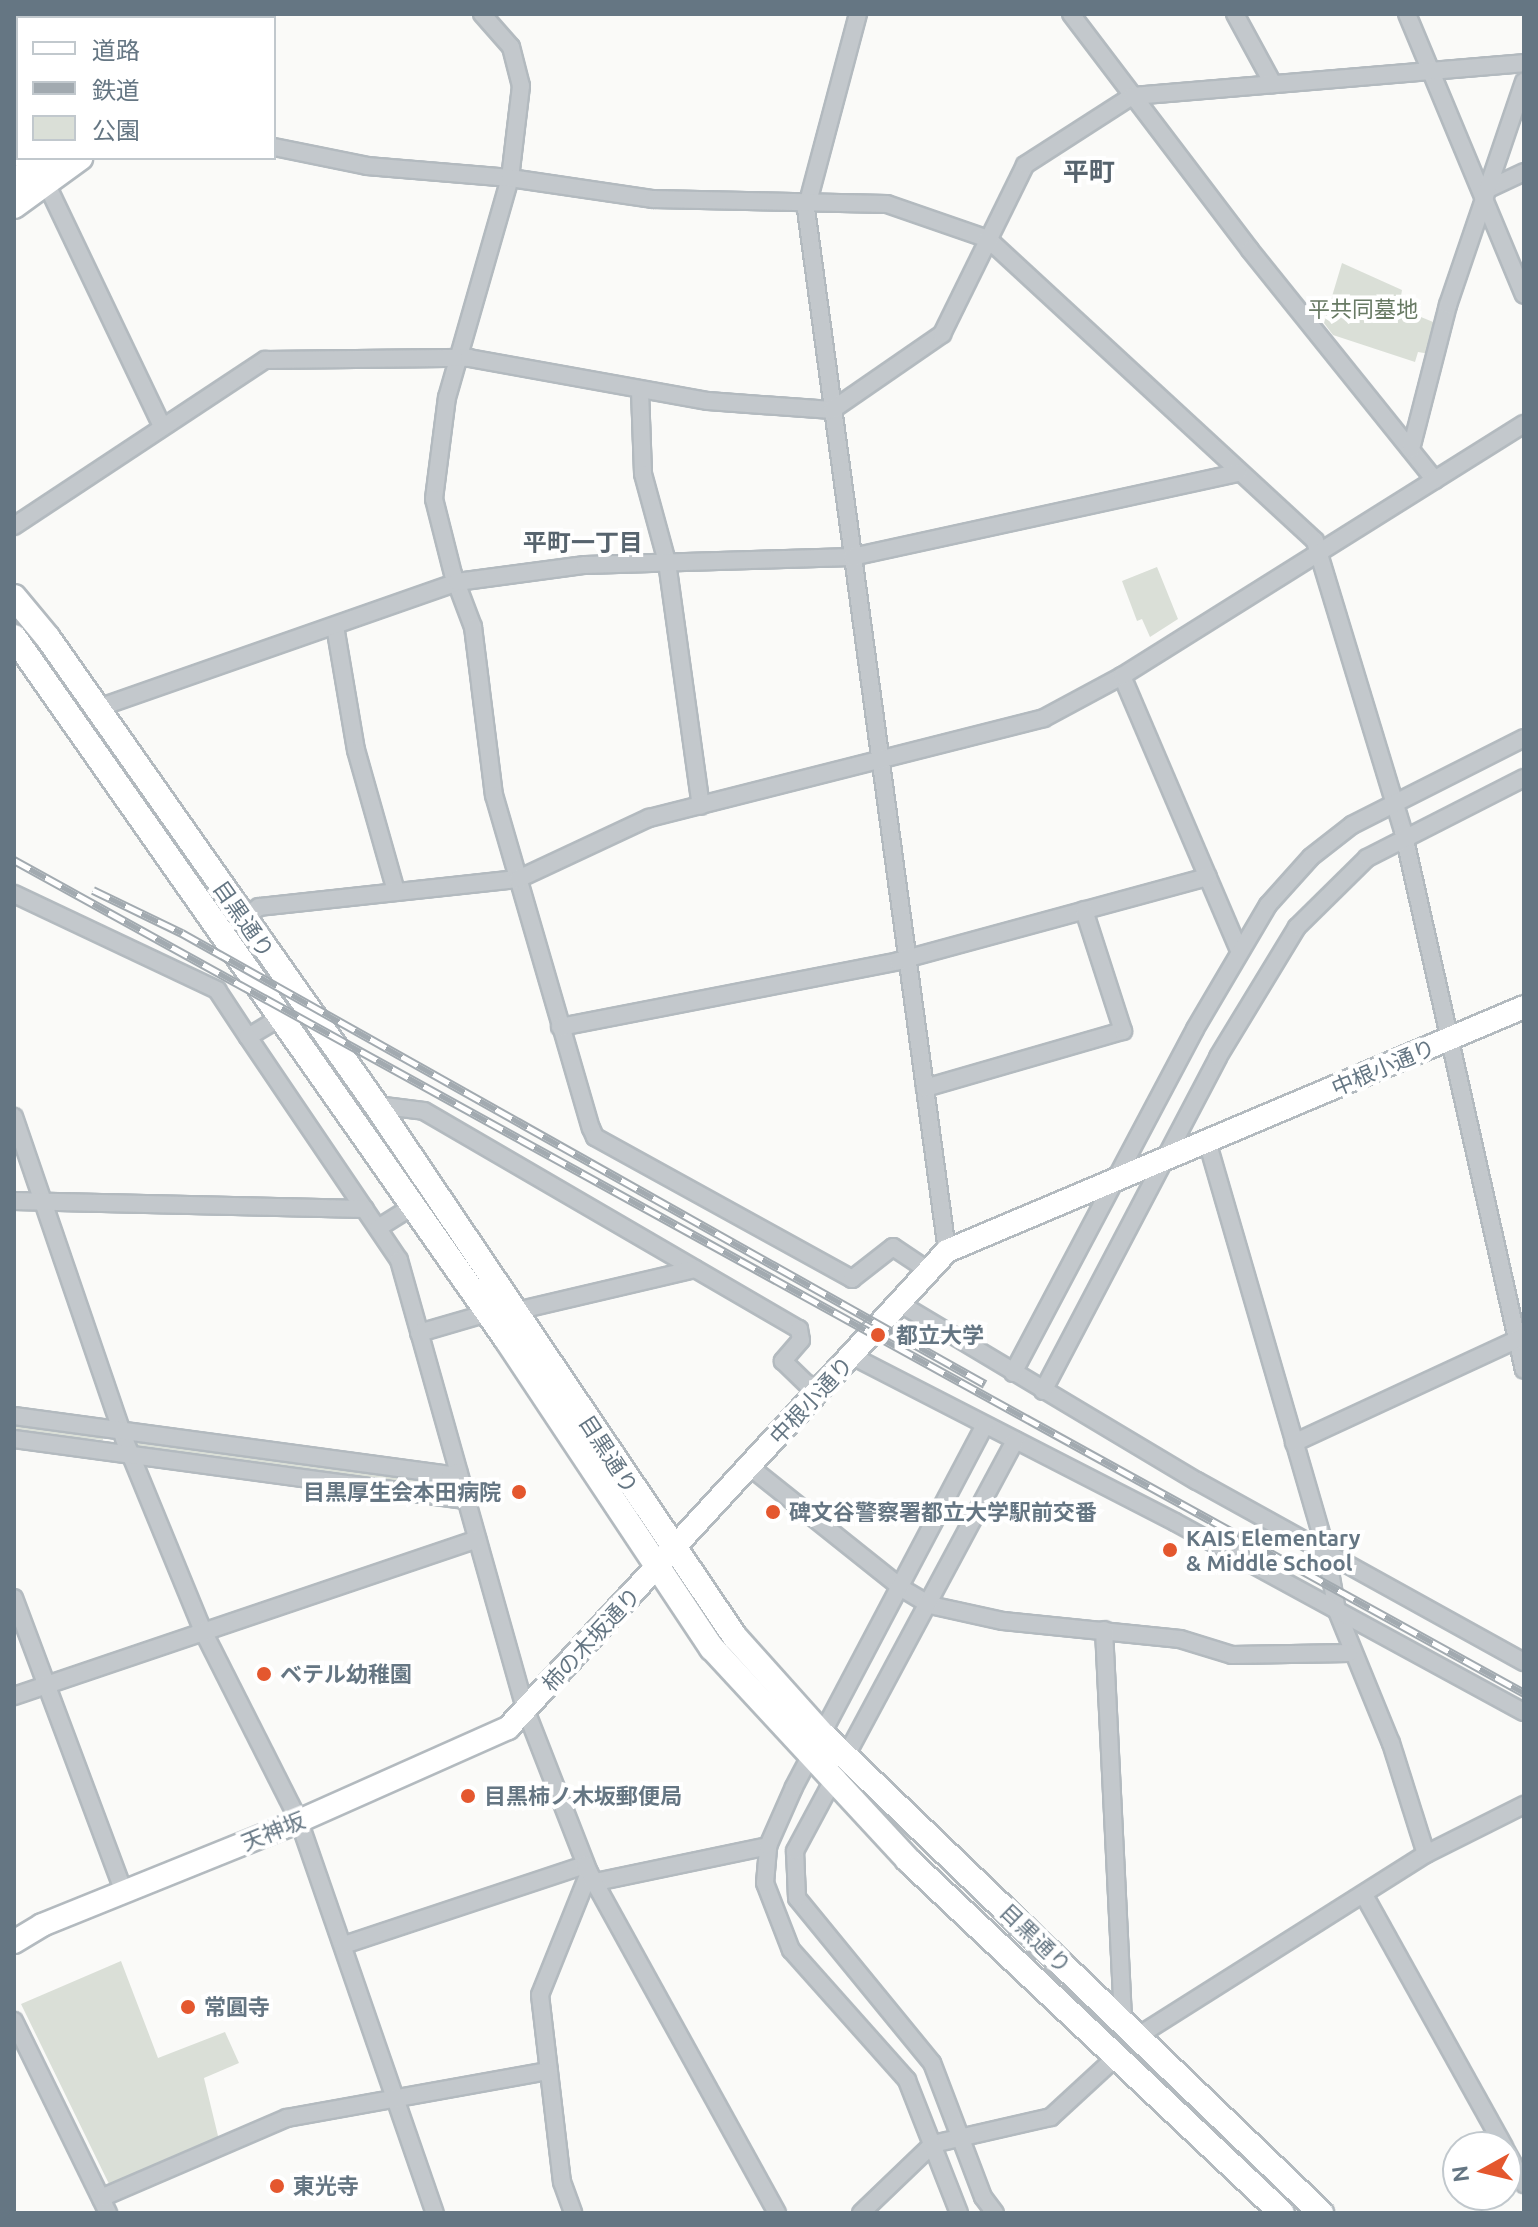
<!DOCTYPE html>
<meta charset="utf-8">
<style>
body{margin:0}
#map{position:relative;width:1538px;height:2227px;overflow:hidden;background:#fafaf8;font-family:Ubuntu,"Noto Sans JP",sans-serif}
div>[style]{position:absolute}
.green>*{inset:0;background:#dadfd7}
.roads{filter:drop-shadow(2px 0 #b3babf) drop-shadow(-2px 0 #b3babf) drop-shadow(0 2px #b3babf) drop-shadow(0 -2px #b3babf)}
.street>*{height:16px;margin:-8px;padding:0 8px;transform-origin:8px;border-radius:8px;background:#c3c8cc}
.secondary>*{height:22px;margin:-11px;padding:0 11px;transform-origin:11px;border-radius:11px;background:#fff}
.primary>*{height:24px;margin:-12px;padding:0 12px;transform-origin:12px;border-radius:12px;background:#fff}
.rail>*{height:9px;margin-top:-4.5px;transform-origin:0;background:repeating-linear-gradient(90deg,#fff 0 18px,#a2aab0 0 36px);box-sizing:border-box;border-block:2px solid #a2aab0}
.dots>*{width:22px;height:22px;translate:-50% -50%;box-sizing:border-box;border:4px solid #fff;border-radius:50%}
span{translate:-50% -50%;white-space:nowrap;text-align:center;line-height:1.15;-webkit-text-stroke:8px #fff;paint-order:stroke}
.park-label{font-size:22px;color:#687a64}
.street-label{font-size:22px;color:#657683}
.poi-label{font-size:22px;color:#657683;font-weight:700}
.left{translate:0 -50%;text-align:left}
.right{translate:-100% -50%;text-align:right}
.neighbourhood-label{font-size:24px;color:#57646e;font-weight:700}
.quarter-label{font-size:26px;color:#57646e;font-weight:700}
.frame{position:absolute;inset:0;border:16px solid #657683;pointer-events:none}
.legend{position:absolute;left:16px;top:16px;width:260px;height:144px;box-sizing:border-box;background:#fff;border:2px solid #c1c8cd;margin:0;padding:10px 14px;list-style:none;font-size:24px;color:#657683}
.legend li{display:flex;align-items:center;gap:16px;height:40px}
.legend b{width:40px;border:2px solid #c1c8cd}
.north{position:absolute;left:1442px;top:2131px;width:80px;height:80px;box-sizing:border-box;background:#fff;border:2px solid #c1c8cd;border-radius:50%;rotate:262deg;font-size:22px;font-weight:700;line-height:32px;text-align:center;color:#657683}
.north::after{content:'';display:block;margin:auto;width:28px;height:36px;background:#e4572e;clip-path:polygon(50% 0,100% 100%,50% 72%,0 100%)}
</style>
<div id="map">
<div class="green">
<i style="clip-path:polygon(1342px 263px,1402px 290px,1399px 308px,1438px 324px,1430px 354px,1418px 352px,1415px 362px,1333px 335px,1324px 323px)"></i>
<i style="clip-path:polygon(1157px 567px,1178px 619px,1150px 637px,1142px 619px,1137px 621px,1122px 581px)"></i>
<i style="clip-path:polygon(14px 1419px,102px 1434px,103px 1440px,14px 1433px)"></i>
<i style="clip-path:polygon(133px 1440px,451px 1482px,453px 1491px,137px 1449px)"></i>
<i style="clip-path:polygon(121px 1961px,158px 2058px,225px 2032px,239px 2063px,204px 2078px,219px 2140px,110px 2186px,21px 2004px)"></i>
</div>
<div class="roads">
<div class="street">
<i style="left:43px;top:14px;width:4px;rotate:63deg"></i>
<i style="left:482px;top:14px;width:44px;rotate:48.7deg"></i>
<i style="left:511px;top:47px;width:40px;rotate:75.6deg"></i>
<i style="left:521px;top:86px;width:93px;rotate:96.8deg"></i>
<i style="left:510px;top:178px;width:228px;rotate:106deg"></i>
<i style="left:447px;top:397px;width:103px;rotate:97.3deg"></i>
<i style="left:434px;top:499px;width:77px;rotate:75.8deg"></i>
<i style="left:453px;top:574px;width:57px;rotate:69.3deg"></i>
<i style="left:473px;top:627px;width:169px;rotate:82.9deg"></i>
<i style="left:494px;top:795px;width:347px;rotate:73.8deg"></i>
<i style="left:591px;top:1128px;width:10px;rotate:66deg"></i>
<i style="left:595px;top:1137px;width:294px;rotate:28.9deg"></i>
<i style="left:852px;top:1279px;width:52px;rotate:-38deg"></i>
<i style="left:893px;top:1247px;width:43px;rotate:33.7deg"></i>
<i style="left:858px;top:14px;width:202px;rotate:104.9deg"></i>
<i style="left:806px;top:209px;width:1051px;rotate:82.29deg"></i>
<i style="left:1071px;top:14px;width:296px;rotate:52.8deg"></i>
<i style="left:1250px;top:250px;width:295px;rotate:51.2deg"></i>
<i style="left:1235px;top:14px;width:80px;rotate:61.5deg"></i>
<i style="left:1407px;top:14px;width:304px;rotate:67.4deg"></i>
<i style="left:274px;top:147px;width:95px;rotate:11.5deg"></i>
<i style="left:367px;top:166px;width:144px;rotate:4.8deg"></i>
<i style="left:510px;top:178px;width:145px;rotate:8.4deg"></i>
<i style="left:653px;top:199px;width:234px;rotate:1.2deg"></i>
<i style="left:887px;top:204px;width:107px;rotate:19.1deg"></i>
<i style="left:988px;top:239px;width:445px;rotate:42.7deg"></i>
<i style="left:1315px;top:541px;width:303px;rotate:73.1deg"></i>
<i style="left:1403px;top:831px;width:552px;rotate:77.35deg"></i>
<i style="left:46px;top:183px;width:269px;rotate:64.5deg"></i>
<i style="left:1488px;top:189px;width:40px;rotate:-25deg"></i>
<i style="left:640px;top:391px;width:83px;rotate:87.9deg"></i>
<i style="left:643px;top:474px;width:91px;rotate:74.7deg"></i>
<i style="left:667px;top:562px;width:246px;rotate:82.1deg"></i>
<i style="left:1411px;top:449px;width:149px;rotate:-75.6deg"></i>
<i style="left:1448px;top:305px;width:236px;rotate:-71.2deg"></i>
<i style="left:14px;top:526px;width:301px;rotate:-33.5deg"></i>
<i style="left:265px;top:360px;width:204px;rotate:-0.6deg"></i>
<i style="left:469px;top:358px;width:243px;rotate:10.2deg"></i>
<i style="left:708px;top:401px;width:124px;rotate:4.2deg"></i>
<i style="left:832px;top:410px;width:134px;rotate:-34.6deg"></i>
<i style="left:942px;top:334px;width:188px;rotate:-63.8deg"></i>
<i style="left:1025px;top:165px;width:127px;rotate:-32.8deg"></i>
<i style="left:1132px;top:96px;width:393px;rotate:-4.8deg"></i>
<i style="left:335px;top:626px;width:126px;rotate:80.4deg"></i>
<i style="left:356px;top:750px;width:147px;rotate:74.2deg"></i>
<i style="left:1122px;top:676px;width:298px;rotate:66.9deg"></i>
<i style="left:98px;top:708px;width:380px;rotate:-19.3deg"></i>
<i style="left:457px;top:582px;width:129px;rotate:-7.6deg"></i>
<i style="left:585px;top:565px;width:267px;rotate:-1.7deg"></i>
<i style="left:852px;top:557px;width:395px;rotate:-12.3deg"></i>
<i style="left:14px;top:894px;width:225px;rotate:25.3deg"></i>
<i style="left:217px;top:990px;width:56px;rotate:56.6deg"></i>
<i style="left:248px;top:1037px;width:37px;rotate:-31deg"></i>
<i style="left:244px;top:918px;width:19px;rotate:-36deg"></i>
<i style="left:259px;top:907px;width:261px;rotate:-6.2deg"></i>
<i style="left:518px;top:879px;width:145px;rotate:-25deg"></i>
<i style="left:649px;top:818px;width:407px;rotate:-14.2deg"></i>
<i style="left:1044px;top:718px;width:89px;rotate:-28.3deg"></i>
<i style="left:1122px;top:676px;width:474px;rotate:-32.1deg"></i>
<i style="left:560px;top:1027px;width:344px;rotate:-11deg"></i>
<i style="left:898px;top:961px;width:321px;rotate:-15.2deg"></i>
<i style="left:248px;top:1037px;width:269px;rotate:55.9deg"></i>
<i style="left:399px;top:1260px;width:469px;rotate:74.3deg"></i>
<i style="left:526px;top:1711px;width:174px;rotate:68.7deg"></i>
<i style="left:589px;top:1873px;width:131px;rotate:111.9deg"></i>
<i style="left:540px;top:1995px;width:188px;rotate:83.3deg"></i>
<i style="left:562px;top:2182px;width:33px;rotate:70deg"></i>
<i style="left:925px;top:1088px;width:206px;rotate:-16.1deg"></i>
<i style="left:1123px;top:1031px;width:127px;rotate:-107.9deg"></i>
<i style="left:376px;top:1105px;width:48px;rotate:7.1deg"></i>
<i style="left:424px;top:1111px;width:434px;rotate:30.2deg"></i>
<i style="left:799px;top:1329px;width:11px;rotate:80deg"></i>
<i style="left:801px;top:1340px;width:28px;rotate:131deg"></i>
<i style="left:783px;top:1361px;width:33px;rotate:44deg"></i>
<i style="left:807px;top:1384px;width:16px;rotate:11deg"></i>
<i style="left:14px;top:1117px;width:342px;rotate:71.1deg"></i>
<i style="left:125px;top:1441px;width:205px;rotate:67.7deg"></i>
<i style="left:203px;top:1631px;width:213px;rotate:63.2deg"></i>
<i style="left:299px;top:1821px;width:415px;rotate:70.9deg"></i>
<i style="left:1207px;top:1141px;width:431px;rotate:73.8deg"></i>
<i style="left:1327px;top:1555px;width:57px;rotate:79.9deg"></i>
<i style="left:1337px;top:1611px;width:143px;rotate:67.8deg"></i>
<i style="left:1391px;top:1743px;width:116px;rotate:72.5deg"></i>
<i style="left:14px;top:1201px;width:351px;rotate:1.3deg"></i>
<i style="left:378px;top:1228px;width:41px;rotate:-32.2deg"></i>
<i style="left:899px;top:1303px;width:347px;rotate:30.9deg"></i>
<i style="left:1197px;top:1481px;width:374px;rotate:29deg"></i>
<i style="left:516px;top:1311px;width:184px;rotate:-13.2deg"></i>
<i style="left:419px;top:1333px;width:72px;rotate:-16.2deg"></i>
<i style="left:852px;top:1356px;width:363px;rotate:27.2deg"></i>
<i style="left:1175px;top:1522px;width:397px;rotate:28.6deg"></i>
<i style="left:1013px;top:1373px;width:389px;rotate:-62.1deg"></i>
<i style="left:1195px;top:1029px;width:144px;rotate:-59.5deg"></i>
<i style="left:1268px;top:905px;width:64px;rotate:-48.1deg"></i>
<i style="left:1311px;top:857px;width:52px;rotate:-38deg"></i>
<i style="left:1352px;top:825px;width:193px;rotate:-26.8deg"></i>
<i style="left:1043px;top:1391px;width:377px;rotate:-62.3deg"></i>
<i style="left:1218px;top:1057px;width:152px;rotate:-58.7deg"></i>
<i style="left:1297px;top:927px;width:98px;rotate:-44.6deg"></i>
<i style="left:1367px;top:858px;width:176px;rotate:-27deg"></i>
<i style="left:14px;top:1416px;width:440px;rotate:7.7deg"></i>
<i style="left:450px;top:1475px;width:9px;rotate:-18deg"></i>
<i style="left:14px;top:1439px;width:457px;rotate:7.7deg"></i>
<i style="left:1294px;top:1443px;width:254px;rotate:-24.9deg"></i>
<i style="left:750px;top:1467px;width:196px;rotate:38.6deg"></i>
<i style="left:903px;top:1589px;width:31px;rotate:31deg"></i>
<i style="left:930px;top:1605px;width:75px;rotate:12.4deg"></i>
<i style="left:1003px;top:1621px;width:178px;rotate:5.8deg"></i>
<i style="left:1180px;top:1639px;width:54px;rotate:17.1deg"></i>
<i style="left:1232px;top:1655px;width:117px;rotate:-1deg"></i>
<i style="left:14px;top:1598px;width:314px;rotate:69.5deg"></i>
<i style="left:1104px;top:1630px;width:391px;rotate:87.2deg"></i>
<i style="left:14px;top:1696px;width:489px;rotate:-18.7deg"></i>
<i style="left:596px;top:1882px;width:176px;rotate:-11.8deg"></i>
<i style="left:1364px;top:1895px;width:288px;rotate:60.9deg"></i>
<i style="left:344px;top:1945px;width:254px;rotate:-18.4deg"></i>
<i style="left:585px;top:1865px;width:397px;rotate:61.1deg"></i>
<i style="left:14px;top:2021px;width:214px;rotate:63.9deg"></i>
<i style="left:1138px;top:2036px;width:341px;rotate:-32.3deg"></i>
<i style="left:1426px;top:1854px;width:110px;rotate:-26.6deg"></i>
<i style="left:1506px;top:2151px;width:38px;rotate:61deg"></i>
<i style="left:101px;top:2198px;width:202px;rotate:-23.3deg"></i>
<i style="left:287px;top:2118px;width:266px;rotate:-10.2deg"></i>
<i style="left:861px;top:2213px;width:100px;rotate:-43.8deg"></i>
<i style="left:933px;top:2144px;width:121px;rotate:-12.9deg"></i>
<i style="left:1051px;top:2117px;width:90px;rotate:-42.7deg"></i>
<i style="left:959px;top:2213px;width:143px;rotate:-111.4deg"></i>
<i style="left:907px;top:2080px;width:174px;rotate:-131.7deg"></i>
<i style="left:791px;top:1950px;width:72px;rotate:-111.2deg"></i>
<i style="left:765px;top:1883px;width:37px;rotate:-85deg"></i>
<i style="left:768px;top:1846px;width:64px;rotate:-66.2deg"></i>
<i style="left:794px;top:1787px;width:409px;rotate:-62.2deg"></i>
<i style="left:995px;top:2213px;width:20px;rotate:-127deg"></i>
<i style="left:983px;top:2197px;width:143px;rotate:-110.8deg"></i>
<i style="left:932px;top:2063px;width:213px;rotate:-129.3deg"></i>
<i style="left:797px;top:1898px;width:47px;rotate:-92.4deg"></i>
<i style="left:795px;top:1851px;width:466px;rotate:-61.8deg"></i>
</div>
<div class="secondary">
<i style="left:14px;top:1942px;width:33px;rotate:-31deg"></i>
<i style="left:42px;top:1925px;width:277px;rotate:-22deg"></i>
<i style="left:299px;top:1821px;width:229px;rotate:-24deg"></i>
<i style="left:508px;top:1728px;width:648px;rotate:-47.38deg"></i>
<i style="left:947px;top:1251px;width:626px;rotate:-22.92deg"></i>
</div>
<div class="primary">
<i style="left:187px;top:18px;width:8px;rotate:-30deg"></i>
<i style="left:240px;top:18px;width:6px;rotate:-39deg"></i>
<i style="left:14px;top:130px;width:5px;rotate:-37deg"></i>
<i style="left:14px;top:154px;width:5px;rotate:-37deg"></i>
<i style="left:14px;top:182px;width:41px;rotate:-36deg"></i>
<i style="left:14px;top:206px;width:82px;rotate:-36deg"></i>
<i style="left:14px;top:597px;width:53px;rotate:50.3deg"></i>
<i style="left:48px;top:638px;width:571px;rotate:54.92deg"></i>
<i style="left:376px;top:1105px;width:642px;rotate:55.99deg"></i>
<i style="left:735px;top:1637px;width:130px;rotate:48.1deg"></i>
<i style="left:822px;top:1734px;width:692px;rotate:43.83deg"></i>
<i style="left:14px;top:637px;width:859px;rotate:54.96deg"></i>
<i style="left:507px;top:1340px;width:370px;rotate:56.4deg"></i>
<i style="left:712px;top:1648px;width:289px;rotate:47.2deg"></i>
<i style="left:908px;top:1860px;width:514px;rotate:43.35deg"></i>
</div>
</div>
<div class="rail">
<i style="left:14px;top:860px;width:1725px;rotate:28.88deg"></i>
<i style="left:93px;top:890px;width:99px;rotate:25.8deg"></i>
<i style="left:182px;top:933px;width:921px;rotate:29.32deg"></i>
</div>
<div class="dots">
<i style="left:878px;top:1335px;background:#e4572e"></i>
<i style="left:519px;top:1492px;background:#e4572e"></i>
<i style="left:773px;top:1512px;background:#e4572e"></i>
<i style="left:1170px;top:1550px;background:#e4572e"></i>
<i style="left:264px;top:1674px;background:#e4572e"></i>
<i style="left:468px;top:1796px;background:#e4572e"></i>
<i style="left:188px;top:2007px;background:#e4572e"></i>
<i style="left:277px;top:2186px;background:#e4572e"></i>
</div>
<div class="park-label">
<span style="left:1363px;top:309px">平共同墓地</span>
</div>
<div class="street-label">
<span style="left:244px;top:919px;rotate:55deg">目黒通り</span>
<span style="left:1383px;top:1067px;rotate:-23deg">中根小通り</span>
<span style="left:811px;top:1400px;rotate:-47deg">中根小通り</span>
<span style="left:609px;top:1454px;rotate:57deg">目黒通り</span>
<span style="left:591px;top:1639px;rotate:-47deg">柿の木坂通り</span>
<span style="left:273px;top:1831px;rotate:-22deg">天神坂</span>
<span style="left:1036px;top:1938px;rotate:44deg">目黒通り</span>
</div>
<div class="poi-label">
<span class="left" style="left:896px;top:1335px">都立大学</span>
<span class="right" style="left:501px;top:1492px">目黒厚生会本田病院</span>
<span class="left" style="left:789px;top:1512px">碑文谷警察署都立大学駅前交番</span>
<span class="left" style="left:1186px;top:1550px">KAIS Elementary<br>&amp; Middle School</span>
<span class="left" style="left:280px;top:1674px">ベテル幼稚園</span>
<span class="left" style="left:484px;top:1796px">目黒柿ノ木坂郵便局</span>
<span class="left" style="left:204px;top:2007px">常圓寺</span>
<span class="left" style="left:293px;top:2186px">東光寺</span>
</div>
<div class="neighbourhood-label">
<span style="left:583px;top:543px">平町一丁目</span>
</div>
<div class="quarter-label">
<span style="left:1089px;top:172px">平町</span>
</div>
<div class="frame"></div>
<ul class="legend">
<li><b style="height:10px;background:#fff"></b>道路</li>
<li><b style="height:10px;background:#a2aab0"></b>鉄道</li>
<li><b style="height:22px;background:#dadfd7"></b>公園</li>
</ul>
<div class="north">N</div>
</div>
